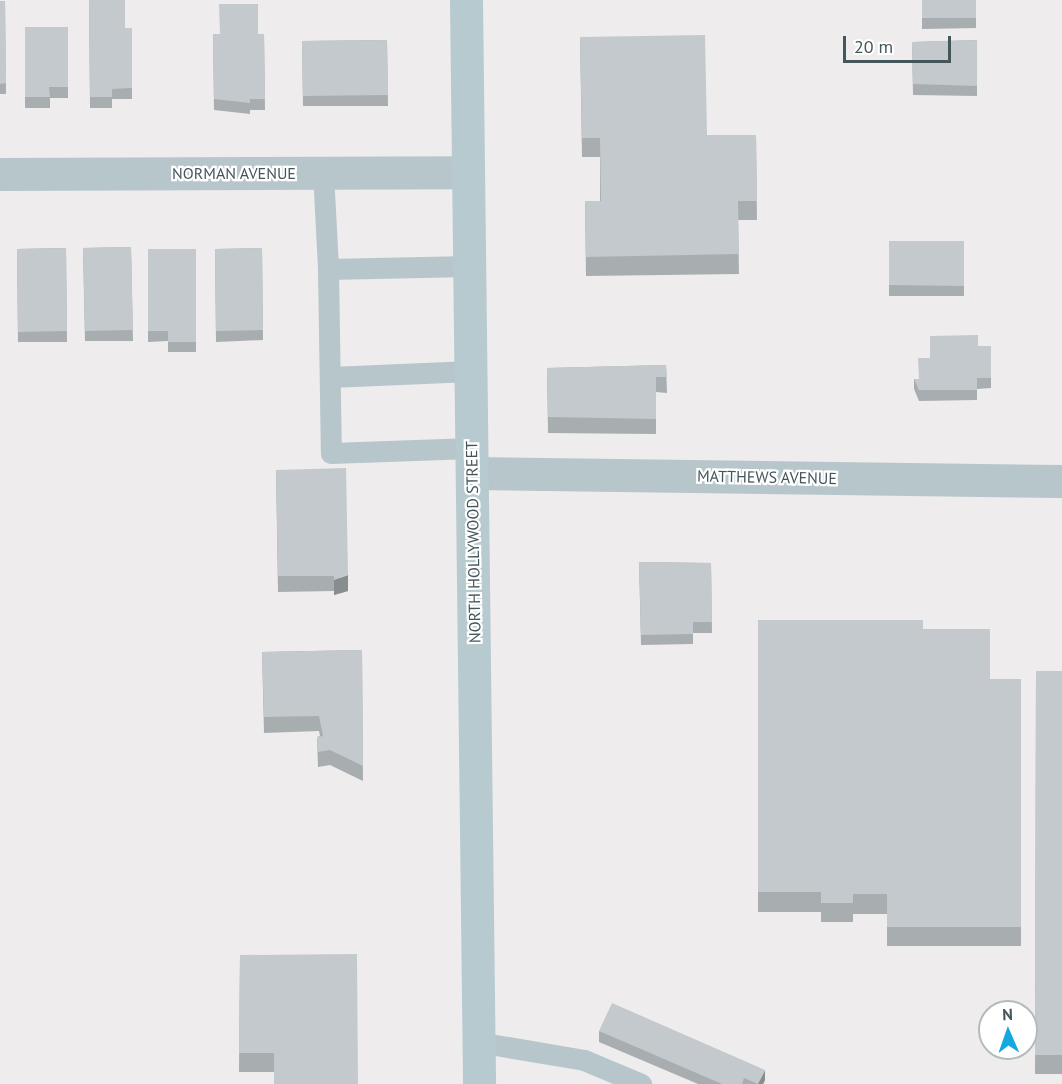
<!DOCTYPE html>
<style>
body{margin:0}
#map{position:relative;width:1062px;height:1084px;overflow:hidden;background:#efeced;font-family:"PT Sans",sans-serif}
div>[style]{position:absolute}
.lane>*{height:21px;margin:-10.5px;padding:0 10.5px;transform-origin:10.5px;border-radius:10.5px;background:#b7c6ca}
.street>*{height:33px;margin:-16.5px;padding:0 16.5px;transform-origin:16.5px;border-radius:16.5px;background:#b7c6ca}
.secondary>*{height:33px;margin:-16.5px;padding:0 16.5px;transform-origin:16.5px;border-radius:16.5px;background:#b7cacf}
.wall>*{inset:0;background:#a8adaf}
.shaded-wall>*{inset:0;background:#888d8f}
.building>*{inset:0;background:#c3c9cc}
span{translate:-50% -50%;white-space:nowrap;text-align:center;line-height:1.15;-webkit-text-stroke:4.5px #fff;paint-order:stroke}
.street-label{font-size:16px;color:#44565a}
.north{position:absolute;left:978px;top:1000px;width:60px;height:60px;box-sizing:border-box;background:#fff;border:2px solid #b4bbbd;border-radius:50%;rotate:358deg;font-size:16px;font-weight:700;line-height:24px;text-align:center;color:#44565a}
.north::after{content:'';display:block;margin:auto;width:21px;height:27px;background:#14a8e1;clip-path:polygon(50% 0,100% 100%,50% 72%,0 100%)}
.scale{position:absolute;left:843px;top:36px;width:108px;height:27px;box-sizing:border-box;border:3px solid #44565a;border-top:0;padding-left:8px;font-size:18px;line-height:21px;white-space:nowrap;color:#44565a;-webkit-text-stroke:4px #fff;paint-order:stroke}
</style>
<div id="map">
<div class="lane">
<i style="left:323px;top:172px;width:97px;rotate:87deg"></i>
<i style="left:469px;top:266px;width:141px;rotate:178.8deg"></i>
<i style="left:328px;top:269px;width:184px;rotate:89.1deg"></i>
<i style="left:331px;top:453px;width:141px;rotate:-2deg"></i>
<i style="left:330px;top:377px;width:141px;rotate:-2.4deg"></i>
<i style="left:478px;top:1042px;width:108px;rotate:9.6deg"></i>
<i style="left:584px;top:1060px;width:62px;rotate:22.8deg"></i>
</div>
<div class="street">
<i style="left:0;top:174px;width:468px;rotate:-0.2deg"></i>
<i style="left:472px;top:473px;width:590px;rotate:0.78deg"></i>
</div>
<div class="secondary">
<i style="left:466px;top:0;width:1084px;rotate:89.31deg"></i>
</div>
<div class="wall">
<i style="clip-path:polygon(89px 0,125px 28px,132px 28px,132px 99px,112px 99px,112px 108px,90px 108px)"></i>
<i style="clip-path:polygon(922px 0,976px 0,976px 28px,922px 29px)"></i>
<i style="clip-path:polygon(0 1px,5px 1px,6px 94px,0 94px)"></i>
<i style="clip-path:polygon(25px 27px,68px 27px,68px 98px,50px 98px,50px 108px,25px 108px)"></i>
<i style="clip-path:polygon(213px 34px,264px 34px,265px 110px,250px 110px,250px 114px,214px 110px)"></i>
<i style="clip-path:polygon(580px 37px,707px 135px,756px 135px,757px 220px,738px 220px,739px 274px,586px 276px,585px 201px,600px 201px,600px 157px,582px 157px)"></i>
<i style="clip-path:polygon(387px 40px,388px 106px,303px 106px,302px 41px)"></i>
<i style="clip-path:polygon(977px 40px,977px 96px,913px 95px,912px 42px)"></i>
<i style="clip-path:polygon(889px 241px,964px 241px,964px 296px,889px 296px)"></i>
<i style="clip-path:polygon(131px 247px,133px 341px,85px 341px,83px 248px)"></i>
<i style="clip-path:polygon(66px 248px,67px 342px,18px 342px,17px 249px)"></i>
<i style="clip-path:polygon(262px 248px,263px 340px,216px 342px,215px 249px)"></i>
<i style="clip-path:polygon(148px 249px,196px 249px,196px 352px,168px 352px,168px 341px,148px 342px)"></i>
<i style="clip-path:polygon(978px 346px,991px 346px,991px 388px,977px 389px,977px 400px,919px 401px,914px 389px,914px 379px,919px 379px,930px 358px)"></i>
<i style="clip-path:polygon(666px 365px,667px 393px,656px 392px,656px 434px,548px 433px,547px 368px)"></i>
<i style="clip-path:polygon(276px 470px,348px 591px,334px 595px,334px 591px,278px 592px)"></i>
<i style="clip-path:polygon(639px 562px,711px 563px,712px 633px,693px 633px,693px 644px,641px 645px)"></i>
<i style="clip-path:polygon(758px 620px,923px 629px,990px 679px,1021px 679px,1021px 946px,887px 946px,887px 914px,853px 914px,853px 922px,821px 922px,821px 912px,758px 912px)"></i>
<i style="clip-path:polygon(362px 650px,363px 781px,330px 765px,318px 767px,317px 737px,320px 736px,319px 731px,264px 733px,262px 652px)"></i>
<i style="clip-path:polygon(1036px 671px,1062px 671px,1062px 1074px,1035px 1074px)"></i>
<i style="clip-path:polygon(240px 955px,358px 1084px,274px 1072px,239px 1072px)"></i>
<i style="clip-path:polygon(599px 1031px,765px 1080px,763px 1084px,698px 1084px,599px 1042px)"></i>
</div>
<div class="shaded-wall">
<i style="clip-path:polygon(348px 575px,348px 591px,334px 595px,334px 580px)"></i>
<i style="clip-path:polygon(765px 1070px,765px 1080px,763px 1084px,758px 1084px)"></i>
</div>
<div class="building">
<i style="clip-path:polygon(89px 0,125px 0,125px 28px,132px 28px,132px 88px,112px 89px,112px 97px,90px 97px)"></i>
<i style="clip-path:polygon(922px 0,976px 0,976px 18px,922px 18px)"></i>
<i style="clip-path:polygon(0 1px,5px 1px,6px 83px,0 84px)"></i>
<i style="clip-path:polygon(219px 4px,258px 4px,258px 34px,264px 34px,265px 99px,250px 99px,250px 103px,214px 99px,213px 34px,220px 34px)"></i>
<i style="clip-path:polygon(25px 27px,68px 27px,68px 87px,49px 87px,50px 97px,25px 97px)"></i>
<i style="clip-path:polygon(705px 35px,707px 135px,756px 135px,757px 201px,738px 201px,739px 254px,586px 257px,585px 201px,601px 201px,600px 138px,582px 138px,580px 37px)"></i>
<i style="clip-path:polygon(387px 40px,388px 95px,303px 96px,302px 41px)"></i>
<i style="clip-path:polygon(977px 40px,977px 86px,913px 84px,912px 42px)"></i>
<i style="clip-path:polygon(889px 241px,964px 241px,964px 286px,889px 285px)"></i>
<i style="clip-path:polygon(131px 247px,133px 330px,85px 331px,83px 248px)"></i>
<i style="clip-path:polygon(66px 248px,67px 331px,18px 332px,17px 249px)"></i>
<i style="clip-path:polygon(262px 248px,263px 330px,216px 331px,215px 249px)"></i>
<i style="clip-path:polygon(148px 249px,196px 249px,196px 342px,168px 342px,168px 331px,148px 331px)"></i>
<i style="clip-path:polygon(978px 335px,978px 346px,991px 346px,991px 378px,977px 378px,977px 390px,919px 390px,914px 379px,919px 379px,918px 358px,930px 358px,930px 336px)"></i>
<i style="clip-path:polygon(666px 365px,667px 377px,656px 377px,656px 419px,548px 417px,547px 368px)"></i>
<i style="clip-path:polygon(346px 468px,348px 575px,334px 580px,334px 576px,278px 576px,276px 470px)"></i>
<i style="clip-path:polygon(639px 562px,711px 563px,712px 622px,693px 622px,693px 634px,641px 635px)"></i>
<i style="clip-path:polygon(758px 620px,923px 620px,923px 629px,990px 629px,990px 679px,1021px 679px,1021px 927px,887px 927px,887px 894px,853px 894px,853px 903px,821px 903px,821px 892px,758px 892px)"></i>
<i style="clip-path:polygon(362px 650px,363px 766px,330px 750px,318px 752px,317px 737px,323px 736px,319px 716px,264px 717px,262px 652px)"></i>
<i style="clip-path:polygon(1036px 671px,1062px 671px,1062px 1055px,1035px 1055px)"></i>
<i style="clip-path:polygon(357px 954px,358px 1084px,274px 1084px,274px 1053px,239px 1053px,240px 955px)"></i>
<i style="clip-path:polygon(612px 1003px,765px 1070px,758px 1084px,744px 1078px,742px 1084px,722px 1084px,599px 1031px)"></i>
</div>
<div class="street-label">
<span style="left:234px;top:173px">NORMAN AVENUE</span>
<span style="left:767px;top:477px;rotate:1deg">MATTHEWS AVENUE</span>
<span style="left:473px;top:542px;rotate:-91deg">NORTH HOLLYWOOD STREET</span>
</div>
<div class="north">N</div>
<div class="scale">20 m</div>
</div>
